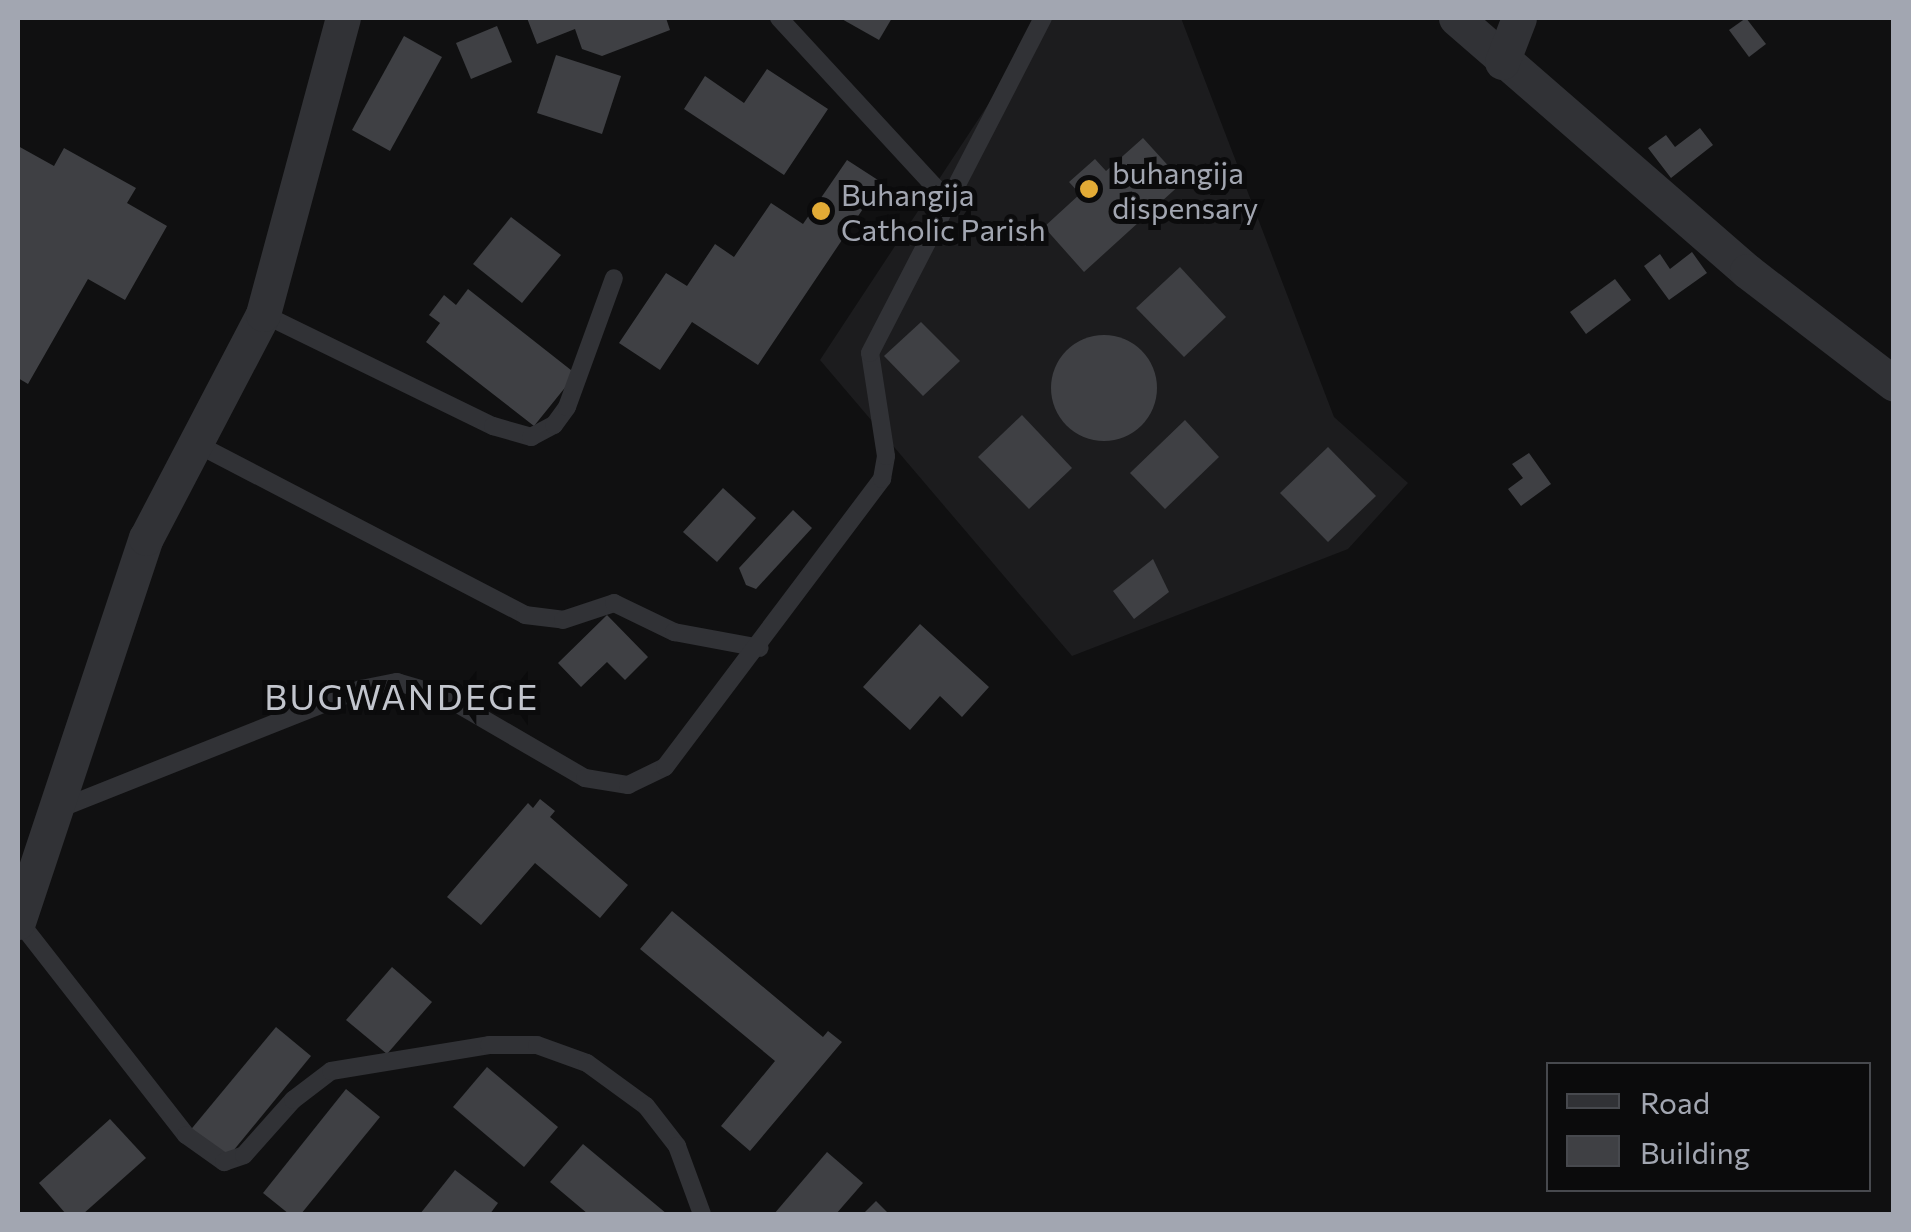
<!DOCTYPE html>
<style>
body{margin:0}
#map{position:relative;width:1911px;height:1232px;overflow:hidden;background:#101011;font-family:Commissioner,sans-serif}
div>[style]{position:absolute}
.built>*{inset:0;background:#1c1c1e}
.building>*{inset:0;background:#3f4044}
.round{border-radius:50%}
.lane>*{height:18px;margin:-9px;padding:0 9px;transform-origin:9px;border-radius:9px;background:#313236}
.street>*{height:35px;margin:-17.5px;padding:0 17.5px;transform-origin:17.5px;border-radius:17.5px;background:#313236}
.dots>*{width:28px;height:28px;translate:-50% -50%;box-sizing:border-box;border:5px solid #0b0b0c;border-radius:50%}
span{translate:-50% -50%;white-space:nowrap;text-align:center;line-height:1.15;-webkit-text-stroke:10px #0b0b0c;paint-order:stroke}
.poi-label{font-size:30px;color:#a2a6b1}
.left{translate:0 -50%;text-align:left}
.quarter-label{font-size:35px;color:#c2c5cd;letter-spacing:2.5px}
.frame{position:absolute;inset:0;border:20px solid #a2a6b1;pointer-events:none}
.legend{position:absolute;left:1546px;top:1062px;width:325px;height:130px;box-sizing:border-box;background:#0b0b0c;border:2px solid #47494e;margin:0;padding:12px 18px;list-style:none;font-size:30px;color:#a2a6b1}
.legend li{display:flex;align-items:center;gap:20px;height:50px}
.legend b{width:50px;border:2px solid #47494e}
</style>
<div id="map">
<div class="built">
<i style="clip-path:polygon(1045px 18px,1181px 18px,1334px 417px,1408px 483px,1348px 549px,1072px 656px,820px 360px)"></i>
</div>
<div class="building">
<i style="clip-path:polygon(527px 18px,666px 18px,670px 30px,602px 56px,582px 49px,575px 29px,537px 44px)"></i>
<i style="clip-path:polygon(840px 18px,892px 18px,879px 40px)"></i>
<i style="clip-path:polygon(1746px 18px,1766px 44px,1749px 57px,1729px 30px)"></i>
<i style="clip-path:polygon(497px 26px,512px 62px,471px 79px,456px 43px)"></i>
<i style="clip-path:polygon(404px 36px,442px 57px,390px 151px,352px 130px)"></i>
<i style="clip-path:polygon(556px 55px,621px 76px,602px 134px,537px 113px)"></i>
<i style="clip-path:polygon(767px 69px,828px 109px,784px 175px,684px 109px,705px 76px,744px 103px)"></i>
<i style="clip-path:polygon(1700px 128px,1713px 145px,1671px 178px,1648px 148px,1666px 135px,1675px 147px)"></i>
<i style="clip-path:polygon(1143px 138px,1183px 182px,1084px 272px,1044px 227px,1080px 194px,1069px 182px,1095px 159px,1106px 171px)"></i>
<i style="clip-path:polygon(18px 146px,54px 166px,64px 148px,136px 188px,127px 203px,167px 226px,125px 300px,88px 279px,28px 384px,18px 378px)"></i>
<i style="clip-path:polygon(847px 160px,881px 182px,758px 365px,692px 322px,660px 370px,619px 343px,666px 273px,687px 286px,715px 244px,734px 257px,771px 203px,803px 224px)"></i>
<i style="clip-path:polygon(511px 217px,561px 255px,522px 303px,473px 264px)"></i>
<i style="clip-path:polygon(1692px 252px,1707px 273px,1669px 300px,1644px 266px,1660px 254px,1670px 269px)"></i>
<i style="clip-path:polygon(1180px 267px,1226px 317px,1184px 357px,1136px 308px)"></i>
<i style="clip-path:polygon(1615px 279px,1631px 300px,1586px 334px,1570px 312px)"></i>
<i style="clip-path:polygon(468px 289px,576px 374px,534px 426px,426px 342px,440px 323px,429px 315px,444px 295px,456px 305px)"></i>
<i style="clip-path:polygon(921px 322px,960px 361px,923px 396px,884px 356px)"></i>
<i class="round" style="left:1051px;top:335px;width:106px;height:106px"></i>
<i style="clip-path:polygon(1022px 415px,1072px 468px,1029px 509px,978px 457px)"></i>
<i style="clip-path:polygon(1185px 420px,1219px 457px,1165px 509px,1130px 473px)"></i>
<i style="clip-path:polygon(1328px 447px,1376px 496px,1328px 542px,1280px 493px)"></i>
<i style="clip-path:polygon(1529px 453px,1551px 484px,1521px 506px,1508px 489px,1523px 478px,1512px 464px)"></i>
<i style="clip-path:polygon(723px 488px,756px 518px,717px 562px,683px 532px)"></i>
<i style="clip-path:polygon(793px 510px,812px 528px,756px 589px,746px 585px,739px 568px)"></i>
<i style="clip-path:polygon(1153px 559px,1169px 592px,1134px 619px,1113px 591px)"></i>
<i style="clip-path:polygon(607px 615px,648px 657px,625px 680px,607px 662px,581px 687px,558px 663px)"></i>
<i style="clip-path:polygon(920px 624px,989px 687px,962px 717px,940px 696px,910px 730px,863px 687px)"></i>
<i style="clip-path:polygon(540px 799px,555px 811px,550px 817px,628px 885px,600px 918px,535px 863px,481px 925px,447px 897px,528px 803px,533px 808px)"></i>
<i style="clip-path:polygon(672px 911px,823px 1037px,828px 1031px,842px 1042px,750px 1151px,721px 1126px,775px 1061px,640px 949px)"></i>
<i style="clip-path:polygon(392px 967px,432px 1002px,387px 1054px,346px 1020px)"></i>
<i style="clip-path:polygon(276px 1027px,311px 1056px,224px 1162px,188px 1133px)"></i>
<i style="clip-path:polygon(487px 1067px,558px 1127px,524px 1167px,453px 1107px)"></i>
<i style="clip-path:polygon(346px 1089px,380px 1117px,301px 1214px,289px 1214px,263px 1193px)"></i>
<i style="clip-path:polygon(110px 1119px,146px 1158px,83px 1214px,66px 1214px,39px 1183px)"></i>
<i style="clip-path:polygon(583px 1144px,667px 1214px,588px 1214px,550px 1182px)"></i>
<i style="clip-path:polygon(827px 1152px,863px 1183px,836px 1214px,774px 1214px)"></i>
<i style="clip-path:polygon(455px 1170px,498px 1203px,490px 1214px,420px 1214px)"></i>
<i style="clip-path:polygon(876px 1201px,889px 1214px,863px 1214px)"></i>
</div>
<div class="lane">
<i style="left:779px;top:18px;width:249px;rotate:47.3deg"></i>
<i style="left:263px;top:314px;width:256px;rotate:26deg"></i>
<i style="left:493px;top:426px;width:40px;rotate:16deg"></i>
<i style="left:531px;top:437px;width:26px;rotate:-28deg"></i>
<i style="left:554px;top:425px;width:22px;rotate:-54deg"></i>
<i style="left:567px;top:407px;width:137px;rotate:-70deg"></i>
<i style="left:195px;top:443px;width:372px;rotate:27.5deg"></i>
<i style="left:525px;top:615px;width:38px;rotate:7deg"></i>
<i style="left:563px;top:620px;width:54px;rotate:-18.4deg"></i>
<i style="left:614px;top:603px;width:67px;rotate:25.8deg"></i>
<i style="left:674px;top:632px;width:87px;rotate:10.5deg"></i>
<i style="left:59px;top:809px;width:325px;rotate:-21.7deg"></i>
<i style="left:361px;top:689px;width:37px;rotate:-11deg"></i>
<i style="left:397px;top:682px;width:49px;rotate:16.6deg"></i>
<i style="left:444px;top:696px;width:163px;rotate:30.2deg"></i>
<i style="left:585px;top:778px;width:44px;rotate:9.2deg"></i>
<i style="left:628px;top:785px;width:41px;rotate:-25.9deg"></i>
<i style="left:665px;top:767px;width:361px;rotate:-53deg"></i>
<i style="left:882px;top:479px;width:23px;rotate:-80deg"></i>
<i style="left:886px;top:456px;width:104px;rotate:-98.8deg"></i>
<i style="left:870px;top:353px;width:377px;rotate:-62.7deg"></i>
<i style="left:18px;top:920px;width:273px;rotate:52deg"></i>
<i style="left:186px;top:1135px;width:47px;rotate:35.4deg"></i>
<i style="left:224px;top:1162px;width:21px;rotate:-19deg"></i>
<i style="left:244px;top:1155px;width:74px;rotate:-48.3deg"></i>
<i style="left:293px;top:1100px;width:48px;rotate:-37.3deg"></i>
<i style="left:331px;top:1071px;width:160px;rotate:-9.3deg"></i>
<i style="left:489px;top:1045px;width:48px"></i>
<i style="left:537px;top:1045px;width:53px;rotate:19.8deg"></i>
<i style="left:587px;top:1063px;width:73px;rotate:36.1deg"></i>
<i style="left:646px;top:1106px;width:51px;rotate:52.2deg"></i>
<i style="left:677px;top:1146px;width:72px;rotate:69.8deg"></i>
</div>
<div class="street">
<i style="left:1456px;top:18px;width:386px;rotate:41deg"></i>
<i style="left:1747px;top:271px;width:185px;rotate:37.5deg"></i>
<i style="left:1502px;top:62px;width:47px;rotate:-68.9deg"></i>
<i style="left:18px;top:922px;width:405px;rotate:-71.6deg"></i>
<i style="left:146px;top:538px;width:253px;rotate:-62.4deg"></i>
<i style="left:263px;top:314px;width:307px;rotate:-74.9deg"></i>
</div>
<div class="dots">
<i style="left:1089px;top:189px;background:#e2ab36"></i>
<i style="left:821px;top:211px;background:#e2ab36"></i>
</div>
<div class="poi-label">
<span class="left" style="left:1112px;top:189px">buhangija<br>dispensary</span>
<span class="left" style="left:841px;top:211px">Buhangija<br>Catholic Parish</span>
</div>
<div class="quarter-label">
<span style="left:402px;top:696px">BUGWANDEGE</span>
</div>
<div class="frame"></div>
<ul class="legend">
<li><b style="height:12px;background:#313236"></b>Road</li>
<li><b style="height:28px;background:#3f4044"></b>Building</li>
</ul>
</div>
